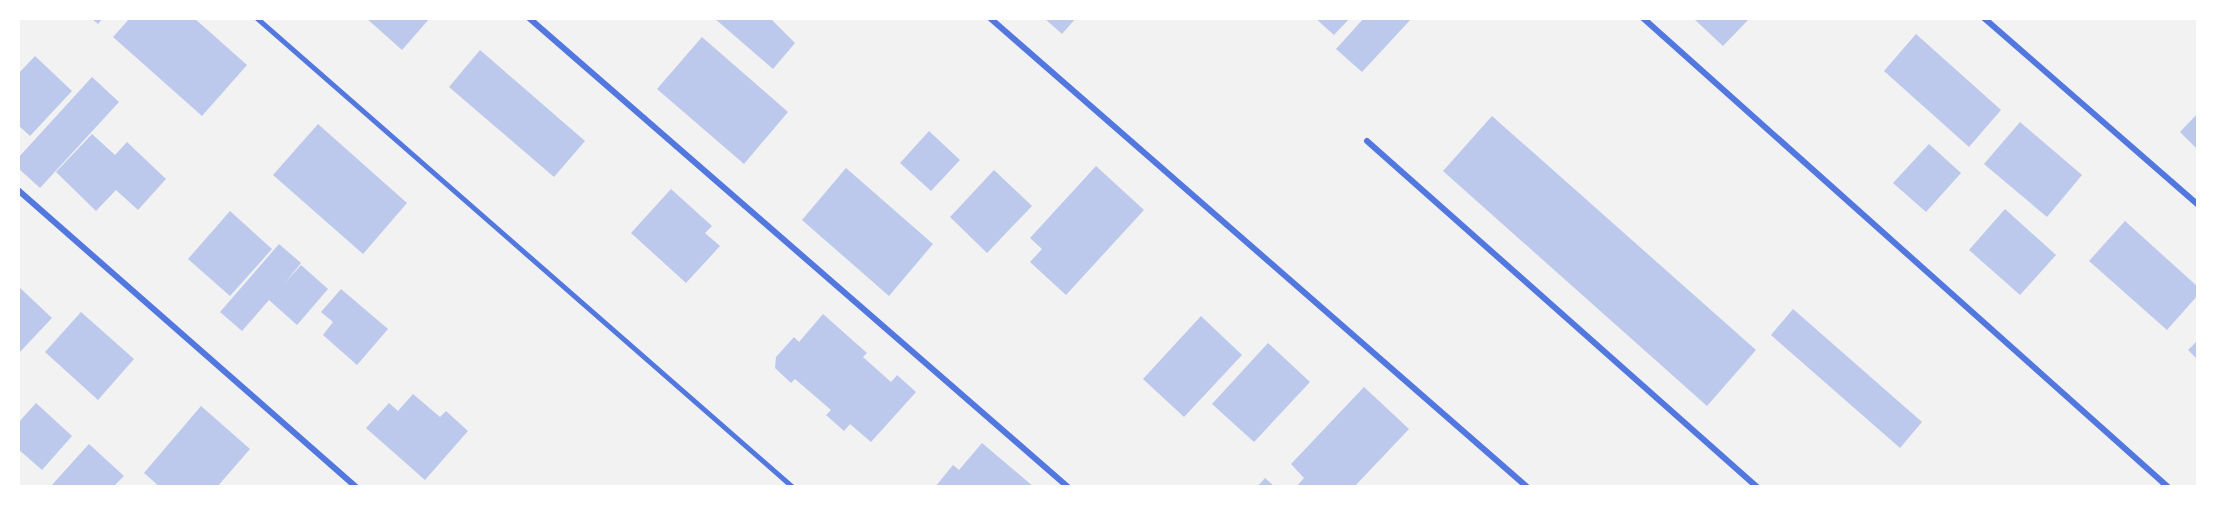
<!DOCTYPE html>
<style>
body{margin:0}
#map{position:relative;width:2216px;height:505px;overflow:hidden;background:#f2f2f2;font-family:"Alegreya Sans",sans-serif}
div>[style]{position:absolute}
.building>*{inset:0;background:#bdc9ec}
.service>*{height:4.5px;margin:-2.25px;padding:0 2.25px;transform-origin:2.25px;border-radius:2.25px;background:#5277de}
.minor>*{height:6px;margin:-3px;padding:0 3px;transform-origin:3px;border-radius:3px;background:#5277de}
span{translate:-50% -50%;white-space:nowrap;text-align:center;line-height:1.15;-webkit-text-stroke:6px #fff;paint-order:stroke}
.frame{position:absolute;inset:0;border:20px solid #fff;pointer-events:none}
</style>
<div id="map">
<div class="building">
<i style="clip-path:polygon(91px 18px,103px 18px,98px 24px)"></i>
<i style="clip-path:polygon(130px 18px,194px 18px,247px 65px,202px 116px,113px 37px)"></i>
<i style="clip-path:polygon(366px 18px,430px 18px,402px 50px)"></i>
<i style="clip-path:polygon(714px 18px,770px 18px,795px 43px,773px 69px)"></i>
<i style="clip-path:polygon(1044px 18px,1076px 18px,1062px 34px)"></i>
<i style="clip-path:polygon(1315px 18px,1350px 18px,1334px 35px)"></i>
<i style="clip-path:polygon(1364px 18px,1412px 18px,1362px 72px,1336px 49px)"></i>
<i style="clip-path:polygon(1693px 18px,1750px 18px,1723px 46px)"></i>
<i style="clip-path:polygon(1916px 34px,2001px 110px,1969px 147px,1884px 71px)"></i>
<i style="clip-path:polygon(702px 37px,788px 112px,744px 164px,657px 89px)"></i>
<i style="clip-path:polygon(480px 50px,585px 141px,554px 177px,449px 87px)"></i>
<i style="clip-path:polygon(35px 56px,72px 91px,30px 136px,18px 125px,18px 74px)"></i>
<i style="clip-path:polygon(92px 77px,119px 102px,40px 188px,18px 168px,18px 158px)"></i>
<i style="clip-path:polygon(2198px 113px,2198px 150px,2180px 132px)"></i>
<i style="clip-path:polygon(1492px 116px,1756px 350px,1707px 406px,1443px 171px)"></i>
<i style="clip-path:polygon(2020px 122px,2082px 175px,2047px 217px,1984px 164px)"></i>
<i style="clip-path:polygon(318px 124px,407px 203px,363px 254px,273px 175px)"></i>
<i style="clip-path:polygon(929px 131px,960px 160px,931px 191px,900px 163px)"></i>
<i style="clip-path:polygon(92px 134px,115px 155px,127px 142px,166px 179px,138px 210px,116px 190px,96px 211px,56px 172px)"></i>
<i style="clip-path:polygon(1929px 144px,1961px 173px,1926px 212px,1893px 183px)"></i>
<i style="clip-path:polygon(1096px 166px,1144px 210px,1066px 295px,1030px 262px,1042px 249px,1030px 238px)"></i>
<i style="clip-path:polygon(846px 168px,933px 244px,889px 296px,802px 220px)"></i>
<i style="clip-path:polygon(994px 170px,1032px 206px,987px 253px,950px 217px)"></i>
<i style="clip-path:polygon(671px 189px,712px 226px,705px 233px,720px 246px,686px 283px,631px 233px)"></i>
<i style="clip-path:polygon(2005px 209px,2056px 255px,2020px 295px,1969px 250px)"></i>
<i style="clip-path:polygon(230px 211px,272px 249px,230px 296px,188px 259px)"></i>
<i style="clip-path:polygon(2125px 221px,2198px 287px,2198px 295px,2167px 330px,2089px 261px)"></i>
<i style="clip-path:polygon(279px 244px,301px 263px,284px 284px,301px 265px,328px 289px,297px 325px,269px 300px,242px 331px,220px 312px)"></i>
<i style="clip-path:polygon(18px 286px,52px 318px,18px 354px)"></i>
<i style="clip-path:polygon(341px 289px,388px 329px,357px 365px,323px 335px,333px 322px,321px 312px)"></i>
<i style="clip-path:polygon(1793px 309px,1922px 422px,1900px 448px,1771px 335px)"></i>
<i style="clip-path:polygon(81px 312px,134px 359px,98px 400px,45px 352px)"></i>
<i style="clip-path:polygon(823px 314px,867px 353px,863px 357px,891px 382px,897px 375px,916px 392px,871px 442px,850px 424px,844px 431px,826px 415px,831px 410px,795px 379px,791px 383px,775px 368px,776px 357px,794px 337px,799px 342px)"></i>
<i style="clip-path:polygon(1201px 316px,1242px 355px,1184px 417px,1143px 379px)"></i>
<i style="clip-path:polygon(2198px 340px,2198px 360px,2188px 350px)"></i>
<i style="clip-path:polygon(1268px 343px,1310px 382px,1254px 442px,1212px 404px)"></i>
<i style="clip-path:polygon(1364px 387px,1409px 429px,1354px 487px,1296px 487px,1304px 478px,1291px 464px)"></i>
<i style="clip-path:polygon(413px 394px,440px 417px,446px 411px,468px 431px,425px 480px,366px 428px,389px 403px,398px 411px)"></i>
<i style="clip-path:polygon(36px 403px,72px 436px,42px 470px,18px 449px,18px 423px)"></i>
<i style="clip-path:polygon(201px 406px,250px 449px,217px 487px,160px 487px,144px 473px)"></i>
<i style="clip-path:polygon(982px 443px,1034px 487px,935px 487px,953px 465px,959px 470px)"></i>
<i style="clip-path:polygon(89px 444px,124px 476px,113px 487px,50px 487px)"></i>
<i style="clip-path:polygon(1265px 478px,1275px 487px,1257px 487px)"></i>
</div>
<div class="service">
<i style="left:257px;top:18px;width:712px;rotate:41.19deg"></i>
</div>
<div class="minor">
<i style="left:529px;top:18px;width:714px;rotate:41.03deg"></i>
<i style="left:990px;top:18px;width:713px;rotate:41.13deg"></i>
<i style="left:1643px;top:18px;width:704px;rotate:41.78deg"></i>
<i style="left:1984px;top:18px;width:284px;rotate:41.1deg"></i>
<i style="left:1367px;top:141px;width:521px;rotate:41.58deg"></i>
<i style="left:18px;top:190px;width:450px;rotate:41.3deg"></i>
</div>
<div class="frame"></div>
</div>
